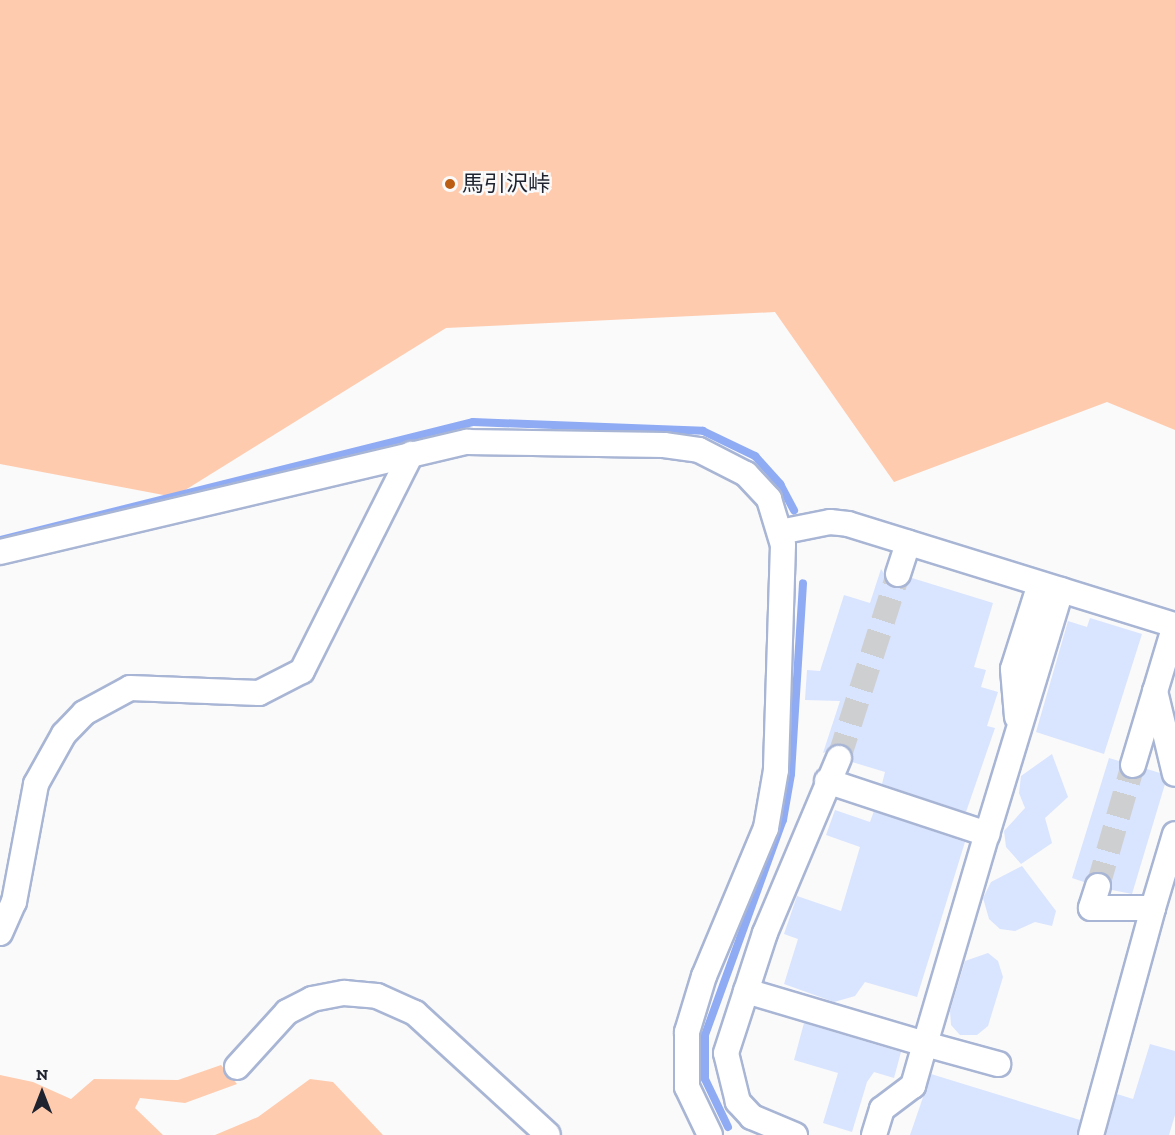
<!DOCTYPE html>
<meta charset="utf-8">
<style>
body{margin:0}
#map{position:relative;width:1175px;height:1135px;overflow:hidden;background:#fafafa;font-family:"Zilla Slab","Noto Sans JP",serif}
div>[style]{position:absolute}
.green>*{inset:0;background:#ffcbae}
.stream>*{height:8px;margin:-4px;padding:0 4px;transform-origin:4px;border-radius:4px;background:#8fabf4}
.building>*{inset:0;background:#d9e4fe}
.minor-tunnel>*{height:24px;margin-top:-12px;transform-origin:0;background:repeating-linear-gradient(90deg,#cecfd1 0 24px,transparent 0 36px)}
.roads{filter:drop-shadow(2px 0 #a8b5d4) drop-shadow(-2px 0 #a8b5d4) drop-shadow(0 2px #a8b5d4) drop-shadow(0 -2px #a8b5d4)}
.minor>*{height:24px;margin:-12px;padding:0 12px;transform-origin:12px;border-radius:12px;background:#fff}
.dots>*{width:16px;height:16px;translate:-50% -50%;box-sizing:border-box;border:3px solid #fafafa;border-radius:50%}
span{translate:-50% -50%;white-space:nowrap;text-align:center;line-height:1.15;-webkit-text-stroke:5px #fafafa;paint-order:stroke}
.poi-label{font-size:22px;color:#1e232f}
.left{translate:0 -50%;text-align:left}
.north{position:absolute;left:12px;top:1063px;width:60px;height:60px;-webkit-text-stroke:4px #fafafa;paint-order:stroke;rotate:0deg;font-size:16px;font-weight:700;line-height:24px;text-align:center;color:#1e232f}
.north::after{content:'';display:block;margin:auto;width:21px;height:27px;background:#1e232f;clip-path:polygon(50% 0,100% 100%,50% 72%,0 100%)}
</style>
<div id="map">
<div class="green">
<i style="clip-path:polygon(0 0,1175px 0,1175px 430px,1107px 402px,894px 482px,775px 312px,446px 328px,174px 497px,0 464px)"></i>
<i style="clip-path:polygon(221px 1065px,237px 1084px,185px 1103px,140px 1098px,135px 1108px,163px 1135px,0 1135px,0 1075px,33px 1082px,71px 1099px,94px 1079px,178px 1080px)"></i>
<i style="clip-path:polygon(310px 1079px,333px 1082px,383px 1135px,215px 1135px,258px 1117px)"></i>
</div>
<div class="stream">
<i style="left:0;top:540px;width:487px;rotate:-14deg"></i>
<i style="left:473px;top:422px;width:230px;rotate:2.2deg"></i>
<i style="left:703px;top:431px;width:58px;rotate:25.7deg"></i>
<i style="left:755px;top:456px;width:38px;rotate:48deg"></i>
<i style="left:780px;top:484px;width:30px;rotate:62deg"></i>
<i style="left:728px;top:1127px;width:53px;rotate:-115.6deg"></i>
<i style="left:705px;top:1079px;width:44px;rotate:-90deg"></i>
<i style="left:705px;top:1035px;width:229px;rotate:-70.1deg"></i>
<i style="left:783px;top:820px;width:47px;rotate:-80.1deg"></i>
<i style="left:791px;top:774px;width:191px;rotate:-86.4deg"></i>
</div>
<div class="building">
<i style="clip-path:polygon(881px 569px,894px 588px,912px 578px,993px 603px,974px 667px,986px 670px,981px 687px,998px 692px,987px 726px,995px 728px,966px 812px,882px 784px,885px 772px,852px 762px,844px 745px,823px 753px,840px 701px,805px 700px,807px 670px,820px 671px,844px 595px,870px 603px)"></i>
<i style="clip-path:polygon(1090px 618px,1142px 634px,1104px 754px,1036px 732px,1068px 621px,1087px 627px)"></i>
<i style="clip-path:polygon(1052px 754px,1068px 797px,1045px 818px,1052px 843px,1021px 864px,1006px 847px,1004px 831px,1025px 808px,1019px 793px,1021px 776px)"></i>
<i style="clip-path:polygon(1109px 758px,1119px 761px,1128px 778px,1147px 769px,1160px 773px,1165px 784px,1132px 894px,1112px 890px,1102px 872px,1084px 882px,1072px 878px)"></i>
<i style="clip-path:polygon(835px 810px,870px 822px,874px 811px,965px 842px,917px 997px,865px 982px,855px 996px,834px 1002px,784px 984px,798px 939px,784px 934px,797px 896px,841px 911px,860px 847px,826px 835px)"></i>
<i style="clip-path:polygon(1022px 866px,1056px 911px,1052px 926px,1035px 922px,1015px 931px,1000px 929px,989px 919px,983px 898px,991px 882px)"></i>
<i style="clip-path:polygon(988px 953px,998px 961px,1003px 977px,988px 1026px,977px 1035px,960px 1035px,951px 1025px,950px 1011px,965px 961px)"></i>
<i style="clip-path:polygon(804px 1023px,901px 1052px,894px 1078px,874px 1072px,867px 1082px,852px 1132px,823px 1123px,838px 1073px,794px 1060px)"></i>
<i style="clip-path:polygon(1150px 1044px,1175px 1051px,1175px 1115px,1169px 1135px,1106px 1135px,1117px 1094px,1133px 1099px)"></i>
<i style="clip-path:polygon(931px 1074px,1080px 1120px,1077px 1135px,910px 1135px)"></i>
</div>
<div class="minor-tunnel">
<i style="left:839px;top:758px;width:193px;rotate:-72.2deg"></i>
<i style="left:1098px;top:886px;width:126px;rotate:-73.9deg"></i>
</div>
<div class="roads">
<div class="minor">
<i style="left:780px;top:532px;width:51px;rotate:-11.3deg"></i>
<i style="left:830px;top:522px;width:18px;rotate:6deg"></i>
<i style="left:848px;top:524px;width:342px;rotate:17.2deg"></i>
<i style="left:0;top:552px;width:480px;rotate:-13.3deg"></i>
<i style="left:467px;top:442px;width:197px;rotate:0.9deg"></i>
<i style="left:664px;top:445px;width:35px;rotate:8deg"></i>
<i style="left:699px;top:450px;width:53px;rotate:27.1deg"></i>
<i style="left:746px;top:474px;width:34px;rotate:47deg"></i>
<i style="left:769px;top:499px;width:48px;rotate:73.1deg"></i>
<i style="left:783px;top:545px;width:225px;rotate:91.8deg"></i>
<i style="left:776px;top:770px;width:59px;rotate:99.8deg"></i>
<i style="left:766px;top:828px;width:160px;rotate:112.7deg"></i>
<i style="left:704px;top:976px;width:59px;rotate:106.9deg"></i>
<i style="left:687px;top:1032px;width:55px;rotate:90deg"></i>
<i style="left:687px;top:1087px;width:53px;rotate:64.4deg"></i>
<i style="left:898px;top:574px;width:33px;rotate:-72deg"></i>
<i style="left:1155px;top:691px;width:85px;rotate:76.5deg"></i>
<i style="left:1017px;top:717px;width:48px;rotate:-94.8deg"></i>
<i style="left:1013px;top:669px;width:89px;rotate:-72.4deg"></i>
<i style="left:1133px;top:765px;width:146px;rotate:-73.3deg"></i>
<i style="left:827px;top:781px;width:169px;rotate:18.3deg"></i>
<i style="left:987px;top:834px;width:255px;rotate:-73.1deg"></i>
<i style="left:1098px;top:886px;width:23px;rotate:108deg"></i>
<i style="left:1091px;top:908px;width:62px"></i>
<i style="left:1153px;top:908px;width:77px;rotate:-73.4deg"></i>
<i style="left:0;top:933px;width:34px;rotate:-66deg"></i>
<i style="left:14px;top:902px;width:120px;rotate:-79.4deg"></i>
<i style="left:36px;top:784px;width:57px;rotate:-60.8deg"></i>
<i style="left:64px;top:734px;width:29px;rotate:-46deg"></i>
<i style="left:84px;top:713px;width:52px;rotate:-28.5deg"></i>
<i style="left:130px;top:688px;width:129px;rotate:2.2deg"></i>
<i style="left:259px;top:693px;width:48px;rotate:-27.1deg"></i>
<i style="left:302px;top:671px;width:243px;rotate:-63.3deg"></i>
<i style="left:746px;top:991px;width:187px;rotate:16.5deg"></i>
<i style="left:925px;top:1044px;width:219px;rotate:-73.6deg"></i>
<i style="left:237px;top:1067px;width:74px;rotate:-47.7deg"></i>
<i style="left:287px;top:1012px;width:28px;rotate:-27deg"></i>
<i style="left:312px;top:999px;width:33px;rotate:-11deg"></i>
<i style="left:344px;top:993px;width:33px;rotate:5deg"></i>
<i style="left:377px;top:996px;width:42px;rotate:24.1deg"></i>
<i style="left:415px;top:1013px;width:180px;rotate:42.5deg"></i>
<i style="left:795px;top:1135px;width:47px;rotate:-157.3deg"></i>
<i style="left:752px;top:1117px;width:21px;rotate:-133deg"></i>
<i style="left:738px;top:1102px;width:50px;rotate:-103.8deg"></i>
<i style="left:726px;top:1053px;width:126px;rotate:-72deg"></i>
<i style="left:765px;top:933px;width:190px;rotate:-67.1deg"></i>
<i style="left:874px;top:1135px;width:27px;rotate:-73deg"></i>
<i style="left:882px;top:1109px;width:39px;rotate:-37deg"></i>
<i style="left:913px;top:1086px;width:44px;rotate:-74.1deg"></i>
<i style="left:925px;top:1044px;width:76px;rotate:15.3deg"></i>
<i style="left:1091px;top:1135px;width:235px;rotate:-74.7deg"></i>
</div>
</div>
<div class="dots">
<i style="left:450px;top:184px;background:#bb5d12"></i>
</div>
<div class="poi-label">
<span class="left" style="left:462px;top:184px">馬引沢峠</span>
</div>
<div class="north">N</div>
</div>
